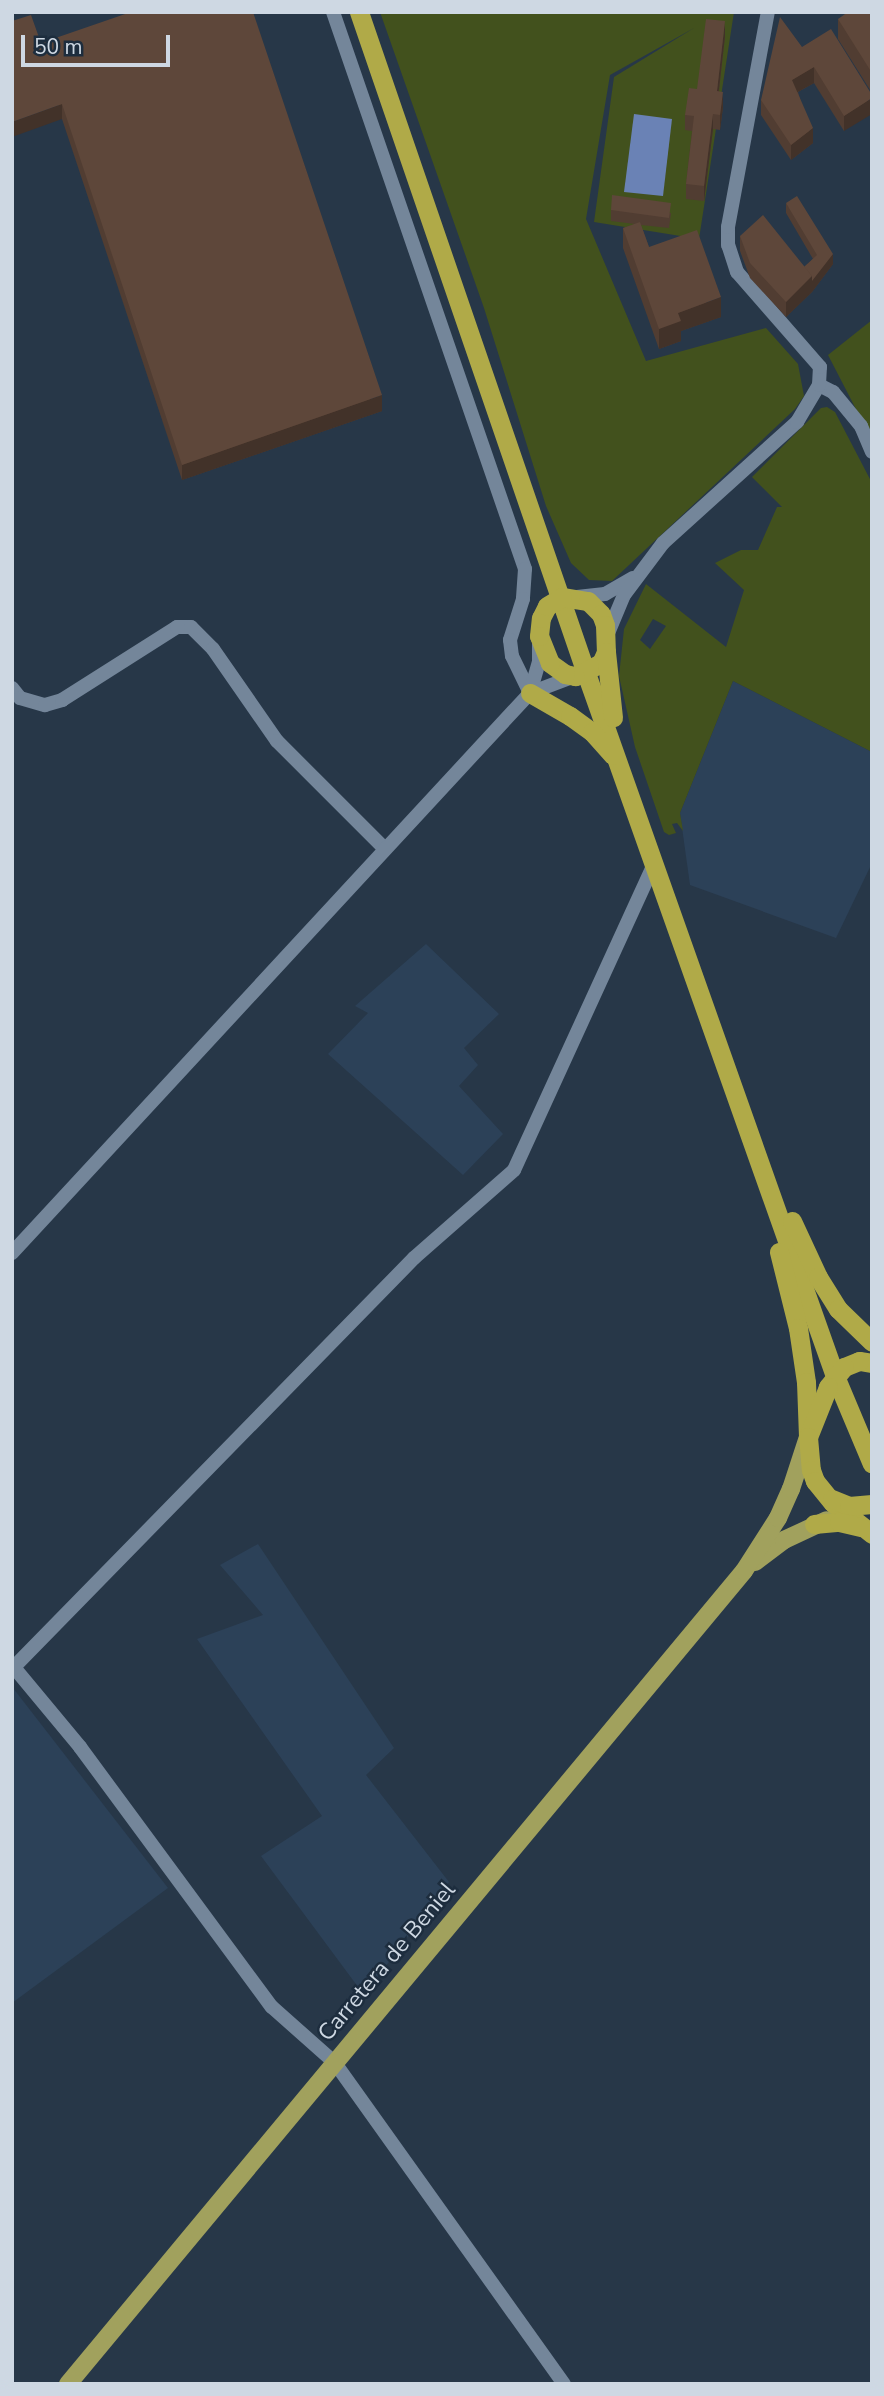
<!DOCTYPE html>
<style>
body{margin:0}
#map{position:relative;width:884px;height:2396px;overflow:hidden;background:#273748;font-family:"Nunito Sans",sans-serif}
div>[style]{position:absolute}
.built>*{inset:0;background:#2c4158}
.green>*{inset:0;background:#42511d}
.water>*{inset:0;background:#6a82b5}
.minor>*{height:14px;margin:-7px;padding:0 7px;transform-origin:7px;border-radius:7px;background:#74869a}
.primary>*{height:18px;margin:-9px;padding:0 9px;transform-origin:9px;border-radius:9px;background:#a1a15d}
.trunk>*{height:19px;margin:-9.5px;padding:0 9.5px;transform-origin:9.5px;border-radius:9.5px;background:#b0aa48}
.wall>*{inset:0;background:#513d32}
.shaded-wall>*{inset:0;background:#423229}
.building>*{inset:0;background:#5e473a}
span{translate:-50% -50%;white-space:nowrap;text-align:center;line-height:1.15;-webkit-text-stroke:5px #1d2d3e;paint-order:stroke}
.street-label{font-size:23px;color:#ced8e3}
.frame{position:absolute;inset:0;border:14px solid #ced8e3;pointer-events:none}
.scale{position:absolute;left:21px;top:35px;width:149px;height:32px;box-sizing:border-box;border:4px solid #ced8e3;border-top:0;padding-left:9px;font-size:21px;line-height:24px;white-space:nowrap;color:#ced8e3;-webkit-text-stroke:5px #1d2d3e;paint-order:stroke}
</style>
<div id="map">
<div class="built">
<i style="clip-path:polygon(733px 681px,872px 752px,872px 863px,836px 938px,690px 885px,680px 813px)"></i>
<i style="clip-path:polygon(426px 944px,499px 1014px,464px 1048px,478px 1065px,459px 1086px,503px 1134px,463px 1175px,328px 1054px,368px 1013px,355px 1006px)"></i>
<i style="clip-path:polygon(258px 1544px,394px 1748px,366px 1775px,449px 1882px,364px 1995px,261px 1856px,322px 1816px,197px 1639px,263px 1615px,220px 1565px)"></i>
<i style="clip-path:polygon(13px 1688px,168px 1888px,12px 2003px,12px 1689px)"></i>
</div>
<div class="green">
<i style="clip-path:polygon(380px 12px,734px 12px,699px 239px,594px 222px,614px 77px,694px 28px,610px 75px,586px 219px,646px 361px,766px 328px,798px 364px,804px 396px,795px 409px,612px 581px,589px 580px,571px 563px,546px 506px,484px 308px)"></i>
<i style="clip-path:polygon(872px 320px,872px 440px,828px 355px)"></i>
<i style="clip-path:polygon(evenodd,827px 407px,835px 412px,872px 483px,872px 752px,733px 681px,680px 813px,683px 831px,677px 823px,672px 824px,676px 833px,669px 835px,664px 832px,635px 747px,619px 676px,624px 629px,646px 584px,726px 647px,744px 590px,715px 563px,741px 550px,758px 550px,777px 507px,782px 507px,752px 477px,821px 408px,827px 407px,653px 619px,666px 626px,650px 649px,640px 640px,653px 619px)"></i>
</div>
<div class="water">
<i style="clip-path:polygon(634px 114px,672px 119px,663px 196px,624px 192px)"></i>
</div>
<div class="minor">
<i style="left:333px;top:12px;width:589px;rotate:70.98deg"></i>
<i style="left:525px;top:569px;width:30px;rotate:94deg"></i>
<i style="left:523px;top:599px;width:43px;rotate:107.6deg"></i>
<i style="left:510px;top:640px;width:16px;rotate:83deg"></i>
<i style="left:512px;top:656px;width:41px;rotate:64.1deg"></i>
<i style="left:819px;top:385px;width:16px;rotate:27deg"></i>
<i style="left:833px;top:392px;width:44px;rotate:50.5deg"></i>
<i style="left:861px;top:426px;width:28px;rotate:67deg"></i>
<i style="left:577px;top:597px;width:28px;rotate:-6deg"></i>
<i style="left:605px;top:594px;width:32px;rotate:-30deg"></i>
<i style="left:606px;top:638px;width:47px;rotate:-67.3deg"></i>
<i style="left:624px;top:595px;width:65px;rotate:-53.1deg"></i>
<i style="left:663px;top:543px;width:181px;rotate:-42.1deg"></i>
<i style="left:797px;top:422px;width:43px;rotate:-59.3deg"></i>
<i style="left:819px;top:385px;width:18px;rotate:-87deg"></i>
<i style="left:820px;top:367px;width:126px;rotate:-131.1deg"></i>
<i style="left:737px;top:272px;width:28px;rotate:-108deg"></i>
<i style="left:728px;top:245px;width:18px;rotate:-90deg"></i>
<i style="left:728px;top:227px;width:219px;rotate:-79.5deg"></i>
<i style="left:12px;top:688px;width:13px;rotate:51deg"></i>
<i style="left:20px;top:698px;width:26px;rotate:16deg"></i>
<i style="left:45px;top:705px;width:18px;rotate:-16deg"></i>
<i style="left:62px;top:700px;width:136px;rotate:-32.4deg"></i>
<i style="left:177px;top:627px;width:14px"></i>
<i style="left:191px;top:627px;width:31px;rotate:45deg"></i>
<i style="left:213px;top:649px;width:112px;rotate:55.2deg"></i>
<i style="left:277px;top:741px;width:151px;rotate:45deg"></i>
<i style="left:530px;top:693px;width:32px;rotate:-74deg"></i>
<i style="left:539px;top:662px;width:19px;rotate:-90deg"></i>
<i style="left:12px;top:1253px;width:763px;rotate:-47.23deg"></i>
<i style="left:530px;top:693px;width:48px;rotate:-20.7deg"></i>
<i style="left:12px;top:1665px;width:107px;rotate:50.3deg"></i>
<i style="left:80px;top:1747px;width:323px;rotate:53.6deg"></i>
<i style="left:272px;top:2007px;width:84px;rotate:41.6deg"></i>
<i style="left:335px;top:2063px;width:394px;rotate:54.5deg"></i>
<i style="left:12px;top:1669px;width:575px;rotate:-45.63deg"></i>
<i style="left:414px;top:1258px;width:133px;rotate:-41.3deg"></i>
<i style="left:514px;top:1170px;width:339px;rotate:-65.4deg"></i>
</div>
<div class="primary">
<i style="left:755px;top:1562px;width:36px;rotate:-37deg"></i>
<i style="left:784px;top:1540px;width:47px;rotate:-24.9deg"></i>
<i style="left:68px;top:2384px;width:1057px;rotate:-50.26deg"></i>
<i style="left:744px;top:1571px;width:63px;rotate:-57.3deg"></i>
<i style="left:778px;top:1518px;width:32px;rotate:-66deg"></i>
<i style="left:791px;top:1489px;width:52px;rotate:-71.9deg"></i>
</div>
<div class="trunk">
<i style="left:359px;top:12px;width:699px;rotate:71.05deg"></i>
<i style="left:586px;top:673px;width:746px;rotate:70.5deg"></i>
<i style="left:835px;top:1376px;width:95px;rotate:67.2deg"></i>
<i style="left:562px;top:597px;width:26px;rotate:9deg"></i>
<i style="left:588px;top:601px;width:18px;rotate:45deg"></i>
<i style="left:601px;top:614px;width:12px;rotate:70deg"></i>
<i style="left:605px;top:625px;width:27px;rotate:88deg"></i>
<i style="left:606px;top:652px;width:12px;rotate:114deg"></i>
<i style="left:601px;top:663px;width:29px;rotate:153deg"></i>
<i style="left:575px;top:676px;width:10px;rotate:-169deg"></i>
<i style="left:565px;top:674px;width:19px;rotate:-144deg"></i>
<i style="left:550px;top:663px;width:29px;rotate:-112deg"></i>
<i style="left:539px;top:636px;width:18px;rotate:-84deg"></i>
<i style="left:541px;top:618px;width:13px;rotate:-63deg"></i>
<i style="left:547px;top:606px;width:17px;rotate:-31deg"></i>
<i style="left:606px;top:652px;width:66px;rotate:83.9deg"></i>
<i style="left:530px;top:693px;width:46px;rotate:29.9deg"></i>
<i style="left:570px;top:716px;width:27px;rotate:36deg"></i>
<i style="left:592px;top:732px;width:31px;rotate:48deg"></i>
<i style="left:792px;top:1221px;width:62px;rotate:65.1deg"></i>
<i style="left:818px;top:1277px;width:38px;rotate:58deg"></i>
<i style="left:838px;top:1309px;width:47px;rotate:44.1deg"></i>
<i style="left:779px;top:1252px;width:78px;rotate:76deg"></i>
<i style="left:798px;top:1328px;width:55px;rotate:81.6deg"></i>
<i style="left:806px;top:1382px;width:55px;rotate:87.9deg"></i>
<i style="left:872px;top:1363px;width:13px;rotate:-171deg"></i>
<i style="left:859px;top:1361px;width:16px;rotate:158deg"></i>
<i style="left:844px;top:1367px;width:26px;rotate:129deg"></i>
<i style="left:828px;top:1387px;width:54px;rotate:111.8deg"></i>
<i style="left:808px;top:1437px;width:33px;rotate:85deg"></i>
<i style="left:811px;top:1470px;width:12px;rotate:70deg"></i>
<i style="left:815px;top:1481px;width:28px;rotate:51deg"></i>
<i style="left:833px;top:1503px;width:50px;rotate:38.5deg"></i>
<i style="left:832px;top:1499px;width:18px;rotate:22deg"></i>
<i style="left:849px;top:1506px;width:23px;rotate:-5deg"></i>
<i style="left:814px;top:1524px;width:25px;rotate:-5deg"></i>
<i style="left:839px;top:1522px;width:22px;rotate:13deg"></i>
</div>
<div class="wall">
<i style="clip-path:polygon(872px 12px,872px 93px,838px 39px,838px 19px)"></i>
<i style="clip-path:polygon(725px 36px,719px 91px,723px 107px,720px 130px,713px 129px,704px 201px,686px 199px,686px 184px,692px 131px,685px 130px,685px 115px,697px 89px)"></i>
<i style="clip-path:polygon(41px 43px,382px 411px,182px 480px,62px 119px)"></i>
<i style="clip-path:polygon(802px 47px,872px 95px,844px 131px,814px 83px,798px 92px,813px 143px,791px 160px,761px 115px,761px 100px)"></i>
<i style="clip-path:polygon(786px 203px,833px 264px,812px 292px,786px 317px,750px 278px,740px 251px,740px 236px,804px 267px,813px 259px,786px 213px)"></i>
<i style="clip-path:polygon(611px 210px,671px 213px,669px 228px,641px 225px,649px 247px,721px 317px,681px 331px,681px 341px,659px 349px,623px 248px,623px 228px,635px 224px,611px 221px)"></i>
</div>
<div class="shaded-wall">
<i style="clip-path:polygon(725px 21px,725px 36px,717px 106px,717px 91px)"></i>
<i style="clip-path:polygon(814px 67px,814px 83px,792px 95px,792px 80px)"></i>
<i style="clip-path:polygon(723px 92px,723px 107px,720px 130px,720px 115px)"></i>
<i style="clip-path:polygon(872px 98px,872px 114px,844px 131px,844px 116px)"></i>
<i style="clip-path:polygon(62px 104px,62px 119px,12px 137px,12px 122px)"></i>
<i style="clip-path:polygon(713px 114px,713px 129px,704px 201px,704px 186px)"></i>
<i style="clip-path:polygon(813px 128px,813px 143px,791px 160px,791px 145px)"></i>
<i style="clip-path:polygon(833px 254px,833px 264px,812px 292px,786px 317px,786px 302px)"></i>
<i style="clip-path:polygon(721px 297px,721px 317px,681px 331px,681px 341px,659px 349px,659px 329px,678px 313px)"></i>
<i style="clip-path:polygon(382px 395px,382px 411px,182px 480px,182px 465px)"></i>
</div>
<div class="building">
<i style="clip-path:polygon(131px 12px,253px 12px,382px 395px,182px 465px,62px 104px,12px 122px,12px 21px,31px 15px,41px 43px)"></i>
<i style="clip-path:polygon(848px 12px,872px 12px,872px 73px,838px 19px)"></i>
<i style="clip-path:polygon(780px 17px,802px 47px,831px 29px,872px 95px,872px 98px,844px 116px,814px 67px,792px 80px,813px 128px,791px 145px,761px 100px)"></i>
<i style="clip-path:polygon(706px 19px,725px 21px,717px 91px,723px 92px,720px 115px,713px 114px,704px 186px,686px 184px,694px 116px,685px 115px,689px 88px,697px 89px)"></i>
<i style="clip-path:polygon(612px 195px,671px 203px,669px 218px,611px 210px)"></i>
<i style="clip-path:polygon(797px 196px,833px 254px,812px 281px,812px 276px,804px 267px,817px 255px,786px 203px)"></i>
<i style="clip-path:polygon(763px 215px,812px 276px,786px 302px,750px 263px,740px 236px)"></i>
<i style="clip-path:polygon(640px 222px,649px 247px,697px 230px,721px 297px,678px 313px,681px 321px,659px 329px,623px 228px)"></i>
</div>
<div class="street-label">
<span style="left:387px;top:1962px;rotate:-50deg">Carretera de Beniel</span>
</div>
<div class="frame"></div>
<div class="scale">50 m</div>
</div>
